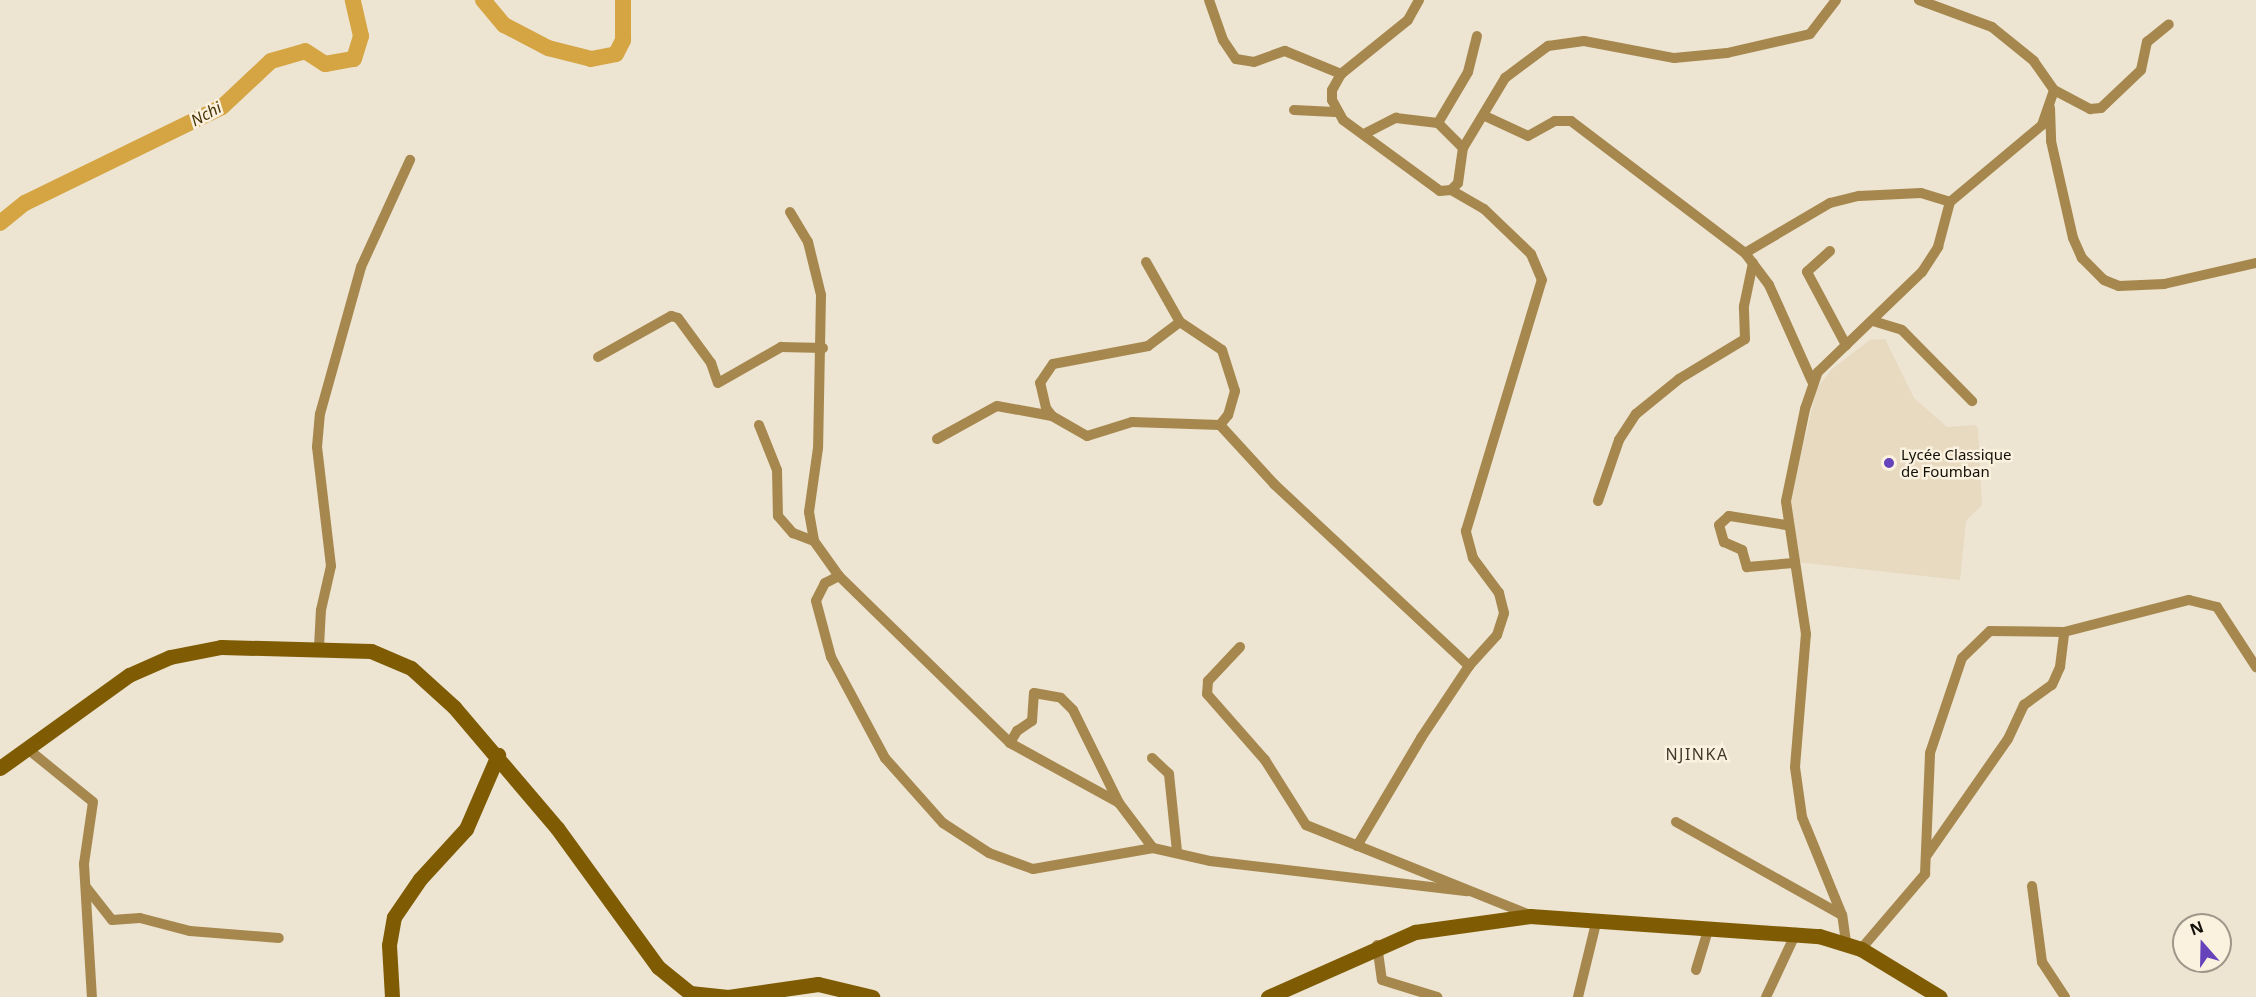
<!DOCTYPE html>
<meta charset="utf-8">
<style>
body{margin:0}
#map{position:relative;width:2256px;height:997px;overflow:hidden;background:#ede4d2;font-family:"Noto Sans",sans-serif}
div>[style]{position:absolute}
.built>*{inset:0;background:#e7dac1}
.river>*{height:16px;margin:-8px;padding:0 8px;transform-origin:8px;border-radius:8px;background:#d5a543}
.street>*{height:10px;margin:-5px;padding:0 5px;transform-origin:5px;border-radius:5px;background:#a6884e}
.secondary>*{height:15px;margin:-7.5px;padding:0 7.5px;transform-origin:7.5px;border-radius:7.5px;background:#7f5c03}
.dots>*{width:16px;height:16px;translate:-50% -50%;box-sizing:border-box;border:3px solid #fbf1df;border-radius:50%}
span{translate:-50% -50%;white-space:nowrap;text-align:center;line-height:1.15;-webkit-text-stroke:5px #fbf1df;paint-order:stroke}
.poi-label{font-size:15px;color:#13100a}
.left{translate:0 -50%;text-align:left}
.water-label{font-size:16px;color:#48350a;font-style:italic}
.neighbourhood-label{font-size:16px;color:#40382a;letter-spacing:1.5px}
.north{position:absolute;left:2172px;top:913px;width:60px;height:60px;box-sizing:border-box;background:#fbf1df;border:2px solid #9e978a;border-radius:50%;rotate:340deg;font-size:16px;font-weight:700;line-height:24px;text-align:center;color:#13100a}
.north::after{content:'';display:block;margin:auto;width:21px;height:27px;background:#6642bb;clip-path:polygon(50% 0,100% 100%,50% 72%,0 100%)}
</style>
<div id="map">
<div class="built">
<i style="clip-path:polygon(1885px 339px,1914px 398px,1947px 427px,1976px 425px,1978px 429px,1982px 505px,1966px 521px,1960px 580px,1797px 562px,1790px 500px,1817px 388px,1832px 369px,1870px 340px)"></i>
</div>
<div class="river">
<i style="left:483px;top:0;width:33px;rotate:50deg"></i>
<i style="left:504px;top:25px;width:50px;rotate:27.6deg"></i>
<i style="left:548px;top:48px;width:44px;rotate:14.3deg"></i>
<i style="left:591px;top:59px;width:25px;rotate:-11deg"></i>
<i style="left:616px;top:54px;width:16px;rotate:-63deg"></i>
<i style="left:623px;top:40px;width:40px;rotate:-90deg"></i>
<i style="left:0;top:223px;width:32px;rotate:-39deg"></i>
<i style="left:25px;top:203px;width:219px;rotate:-26deg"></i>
<i style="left:222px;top:107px;width:67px;rotate:-43.2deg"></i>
<i style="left:271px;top:61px;width:35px;rotate:-16deg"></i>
<i style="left:305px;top:51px;width:24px;rotate:33deg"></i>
<i style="left:325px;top:64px;width:29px;rotate:-10deg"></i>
<i style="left:354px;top:59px;width:24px;rotate:-73deg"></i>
<i style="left:361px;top:36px;width:37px;rotate:-103deg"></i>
</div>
<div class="street">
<i style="left:1209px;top:0;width:42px;rotate:70.7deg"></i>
<i style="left:1223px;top:40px;width:23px;rotate:56deg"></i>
<i style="left:1236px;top:59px;width:18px;rotate:9deg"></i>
<i style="left:1254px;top:62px;width:33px;rotate:-20deg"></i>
<i style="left:1285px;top:51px;width:61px;rotate:22.3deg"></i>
<i style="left:1419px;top:0;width:23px;rotate:119deg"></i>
<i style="left:1408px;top:20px;width:86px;rotate:141.1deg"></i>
<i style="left:1341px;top:74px;width:18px;rotate:119deg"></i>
<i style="left:1332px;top:90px;width:10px;rotate:90deg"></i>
<i style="left:1332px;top:100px;width:23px;rotate:61deg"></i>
<i style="left:1343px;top:120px;width:120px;rotate:36.2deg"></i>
<i style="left:1440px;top:191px;width:11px;rotate:-5deg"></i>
<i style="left:1451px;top:190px;width:10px;rotate:-45deg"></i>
<i style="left:1458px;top:183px;width:35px;rotate:-82deg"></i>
<i style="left:1463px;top:148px;width:82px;rotate:-59deg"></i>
<i style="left:1505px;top:78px;width:54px;rotate:-36.7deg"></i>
<i style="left:1548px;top:46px;width:36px;rotate:-8deg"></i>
<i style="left:1584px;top:41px;width:92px;rotate:10.7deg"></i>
<i style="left:1674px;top:58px;width:53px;rotate:-5.4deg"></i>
<i style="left:1727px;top:53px;width:85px;rotate:-12.9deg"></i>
<i style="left:1810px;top:34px;width:43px;rotate:-52.6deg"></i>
<i style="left:2054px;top:90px;width:41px;rotate:27.8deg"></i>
<i style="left:2090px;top:109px;width:11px;rotate:-5deg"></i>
<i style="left:2101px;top:108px;width:55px;rotate:-43.5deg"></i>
<i style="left:2141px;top:70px;width:29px;rotate:-78deg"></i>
<i style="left:2147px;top:42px;width:28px;rotate:-39deg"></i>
<i style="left:2050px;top:108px;width:33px;rotate:88deg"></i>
<i style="left:2051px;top:141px;width:99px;rotate:77.2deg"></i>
<i style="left:2073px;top:238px;width:22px;rotate:66deg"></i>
<i style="left:2082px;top:258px;width:31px;rotate:45deg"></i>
<i style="left:2104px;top:280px;width:16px;rotate:22deg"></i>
<i style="left:2119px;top:286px;width:45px;rotate:-2.5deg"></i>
<i style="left:2164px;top:284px;width:94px;rotate:-12.9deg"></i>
<i style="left:1294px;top:110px;width:41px;rotate:2.8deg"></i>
<i style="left:1485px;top:116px;width:47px;rotate:24.9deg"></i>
<i style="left:1528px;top:136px;width:31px;rotate:-29deg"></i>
<i style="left:1555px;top:121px;width:16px"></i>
<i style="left:1571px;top:121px;width:218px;rotate:37.2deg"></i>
<i style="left:1745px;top:253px;width:40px;rotate:53deg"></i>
<i style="left:1769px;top:285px;width:105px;rotate:65.9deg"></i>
<i style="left:1438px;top:123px;width:59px;rotate:-59.5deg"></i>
<i style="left:1468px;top:72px;width:37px;rotate:-76deg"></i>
<i style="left:1366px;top:133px;width:34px;rotate:-27deg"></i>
<i style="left:1396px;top:118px;width:42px;rotate:6.8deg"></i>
<i style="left:1438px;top:123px;width:35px;rotate:45deg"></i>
<i style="left:790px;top:212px;width:35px;rotate:59deg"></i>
<i style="left:808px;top:242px;width:55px;rotate:76.2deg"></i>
<i style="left:821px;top:295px;width:153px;rotate:91.1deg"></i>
<i style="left:818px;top:448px;width:65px;rotate:98deg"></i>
<i style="left:809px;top:512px;width:29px;rotate:80deg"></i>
<i style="left:814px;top:541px;width:43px;rotate:54.5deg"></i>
<i style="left:839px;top:576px;width:239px;rotate:44.3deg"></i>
<i style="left:1010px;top:743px;width:124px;rotate:28.8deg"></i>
<i style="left:1119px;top:803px;width:56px;rotate:52.9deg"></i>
<i style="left:1153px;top:848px;width:58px;rotate:12.8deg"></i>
<i style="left:1210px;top:861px;width:259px;rotate:6.7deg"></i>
<i style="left:1830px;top:251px;width:31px;rotate:138deg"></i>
<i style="left:1807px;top:272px;width:83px;rotate:61.9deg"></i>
<i style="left:1745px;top:253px;width:99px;rotate:-30.5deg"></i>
<i style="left:1830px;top:203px;width:30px;rotate:-14deg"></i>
<i style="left:1859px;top:196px;width:62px;rotate:-2.8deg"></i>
<i style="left:1921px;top:193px;width:30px;rotate:17deg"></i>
<i style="left:1146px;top:262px;width:69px;rotate:60.5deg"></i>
<i style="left:1180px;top:322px;width:50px;rotate:33.7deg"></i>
<i style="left:1222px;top:350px;width:43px;rotate:72.4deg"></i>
<i style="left:1235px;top:391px;width:25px;rotate:106deg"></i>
<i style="left:1228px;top:415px;width:13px;rotate:129deg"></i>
<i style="left:1220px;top:425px;width:88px;rotate:-178deg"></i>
<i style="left:1132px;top:422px;width:47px;rotate:162.7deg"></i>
<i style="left:1087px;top:436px;width:40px;rotate:-150.3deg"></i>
<i style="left:1052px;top:416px;width:10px;rotate:-127deg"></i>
<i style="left:1046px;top:408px;width:26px;rotate:-103deg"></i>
<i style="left:1040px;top:383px;width:23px;rotate:-56deg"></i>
<i style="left:1053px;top:364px;width:97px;rotate:-10.7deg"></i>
<i style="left:1148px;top:346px;width:40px;rotate:-37deg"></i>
<i style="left:1873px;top:321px;width:30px;rotate:17deg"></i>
<i style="left:1902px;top:330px;width:100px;rotate:45.4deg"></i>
<i style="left:598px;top:357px;width:84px;rotate:-29.3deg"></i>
<i style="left:671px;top:316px;width:7px;rotate:16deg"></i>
<i style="left:678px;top:318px;width:56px;rotate:53.7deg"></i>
<i style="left:711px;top:363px;width:21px;rotate:71deg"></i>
<i style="left:718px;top:383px;width:73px;rotate:-29.7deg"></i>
<i style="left:781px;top:347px;width:42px;rotate:1.4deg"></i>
<i style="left:759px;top:425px;width:48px;rotate:68.2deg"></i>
<i style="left:777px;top:470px;width:46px;rotate:88.8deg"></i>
<i style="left:778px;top:516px;width:23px;rotate:49deg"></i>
<i style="left:793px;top:533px;width:22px;rotate:21deg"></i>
<i style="left:1220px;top:425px;width:80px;rotate:47.5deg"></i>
<i style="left:1274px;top:484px;width:267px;rotate:43deg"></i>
<i style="left:937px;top:439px;width:68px;rotate:-28.8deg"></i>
<i style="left:997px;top:406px;width:56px;rotate:10.3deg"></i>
<i style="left:1598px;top:501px;width:65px;rotate:-71deg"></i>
<i style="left:1619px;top:440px;width:31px;rotate:-57deg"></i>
<i style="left:1636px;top:414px;width:55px;rotate:-39.1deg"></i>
<i style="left:1679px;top:379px;width:77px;rotate:-31.2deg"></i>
<i style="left:1745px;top:339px;width:33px;rotate:-92deg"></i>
<i style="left:1744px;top:306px;width:44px;rotate:-78.2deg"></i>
<i style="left:1786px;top:525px;width:58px;rotate:-171deg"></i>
<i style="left:1729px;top:516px;width:13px;rotate:138deg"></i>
<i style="left:1719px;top:525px;width:18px;rotate:74deg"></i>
<i style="left:1724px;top:542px;width:20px;rotate:24deg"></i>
<i style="left:1742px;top:550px;width:18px;rotate:74deg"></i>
<i style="left:1747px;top:567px;width:47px;rotate:-4.9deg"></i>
<i style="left:839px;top:576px;width:16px;rotate:153deg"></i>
<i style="left:825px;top:583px;width:20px;rotate:117deg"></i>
<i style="left:816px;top:601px;width:58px;rotate:75deg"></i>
<i style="left:831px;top:657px;width:115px;rotate:61.9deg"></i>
<i style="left:885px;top:758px;width:87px;rotate:48.3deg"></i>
<i style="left:943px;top:823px;width:55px;rotate:33.1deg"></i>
<i style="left:989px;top:853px;width:47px;rotate:20deg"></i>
<i style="left:1033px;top:869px;width:122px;rotate:-9.9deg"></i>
<i style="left:319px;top:647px;width:37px;rotate:-87deg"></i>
<i style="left:321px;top:610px;width:45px;rotate:-77.2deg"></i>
<i style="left:331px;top:566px;width:120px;rotate:-96.7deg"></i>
<i style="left:317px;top:447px;width:33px;rotate:-85deg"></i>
<i style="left:320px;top:414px;width:153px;rotate:-74.4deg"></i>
<i style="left:361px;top:267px;width:118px;rotate:-65.4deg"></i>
<i style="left:1240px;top:647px;width:47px;rotate:133.3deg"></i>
<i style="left:1208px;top:681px;width:13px;rotate:94deg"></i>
<i style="left:1207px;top:694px;width:88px;rotate:48.7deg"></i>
<i style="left:1265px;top:760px;width:77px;rotate:57.8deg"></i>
<i style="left:1306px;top:825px;width:241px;rotate:21.9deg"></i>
<i style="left:1010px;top:743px;width:14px;rotate:-60deg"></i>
<i style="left:1017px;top:731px;width:18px;rotate:-34deg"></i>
<i style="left:1032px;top:721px;width:28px;rotate:-86deg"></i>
<i style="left:1034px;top:693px;width:27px;rotate:10deg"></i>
<i style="left:1061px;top:698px;width:17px;rotate:45deg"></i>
<i style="left:1073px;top:710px;width:104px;rotate:63.7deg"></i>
<i style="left:29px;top:750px;width:82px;rotate:39.1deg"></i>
<i style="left:93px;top:802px;width:63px;rotate:98.3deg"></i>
<i style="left:84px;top:864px;width:133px;rotate:86.6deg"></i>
<i style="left:1152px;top:758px;width:23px;rotate:43deg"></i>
<i style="left:1169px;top:774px;width:78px;rotate:84.1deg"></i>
<i style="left:1676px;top:822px;width:190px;rotate:29.3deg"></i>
<i style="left:1357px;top:846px;width:126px;rotate:-59.3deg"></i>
<i style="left:1421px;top:738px;width:87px;rotate:-56.3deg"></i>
<i style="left:1469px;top:666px;width:42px;rotate:-47.9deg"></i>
<i style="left:1497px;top:635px;width:23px;rotate:-72deg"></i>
<i style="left:1504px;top:613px;width:21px;rotate:-104deg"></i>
<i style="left:1499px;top:593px;width:44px;rotate:-126.6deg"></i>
<i style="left:1473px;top:558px;width:28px;rotate:-105deg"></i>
<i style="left:1466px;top:531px;width:262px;rotate:-73.2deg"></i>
<i style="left:1542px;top:280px;width:28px;rotate:-113deg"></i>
<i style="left:1531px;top:254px;width:65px;rotate:-136.2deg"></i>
<i style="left:1484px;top:209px;width:38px;rotate:-150deg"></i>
<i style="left:1927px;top:855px;width:141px;rotate:-55.1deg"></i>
<i style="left:2008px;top:739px;width:38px;rotate:-65deg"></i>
<i style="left:2024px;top:705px;width:34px;rotate:-36deg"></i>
<i style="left:2052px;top:685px;width:20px;rotate:-66deg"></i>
<i style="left:2060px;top:667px;width:35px;rotate:-83deg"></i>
<i style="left:2032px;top:886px;width:77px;rotate:82.5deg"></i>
<i style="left:2042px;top:962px;width:42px;rotate:56.7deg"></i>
<i style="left:86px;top:887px;width:42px;rotate:51.8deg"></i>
<i style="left:112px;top:920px;width:28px;rotate:-4deg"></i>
<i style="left:140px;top:918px;width:52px;rotate:14.6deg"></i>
<i style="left:190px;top:931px;width:89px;rotate:4.5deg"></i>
<i style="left:1846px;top:942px;width:27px;rotate:-98deg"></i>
<i style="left:1842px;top:915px;width:106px;rotate:-112.2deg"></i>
<i style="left:1802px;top:817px;width:50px;rotate:-98deg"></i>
<i style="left:1795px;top:767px;width:133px;rotate:-85.3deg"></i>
<i style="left:1806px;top:634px;width:134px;rotate:-98.6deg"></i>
<i style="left:1786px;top:501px;width:94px;rotate:-78.3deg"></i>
<i style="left:1805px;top:409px;width:39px;rotate:-71deg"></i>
<i style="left:1818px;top:372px;width:144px;rotate:-43.9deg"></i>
<i style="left:1922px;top:272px;width:30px;rotate:-57deg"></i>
<i style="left:1938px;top:247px;width:47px;rotate:-75.1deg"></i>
<i style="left:1950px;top:202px;width:120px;rotate:-39.9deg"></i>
<i style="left:2042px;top:125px;width:37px;rotate:-71deg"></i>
<i style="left:2054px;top:90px;width:35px;rotate:-125deg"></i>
<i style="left:2034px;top:61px;width:54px;rotate:-141deg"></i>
<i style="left:1992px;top:27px;width:78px;rotate:-159.7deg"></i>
<i style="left:1377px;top:945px;width:35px;rotate:82deg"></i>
<i style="left:1382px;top:980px;width:58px;rotate:17.2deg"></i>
<i style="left:1861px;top:949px;width:99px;rotate:-49.5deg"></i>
<i style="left:1925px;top:874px;width:121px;rotate:-87.6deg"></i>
<i style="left:1930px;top:753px;width:100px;rotate:-71.4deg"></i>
<i style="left:1962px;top:658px;width:39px;rotate:-44deg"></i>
<i style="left:1990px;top:631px;width:74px;rotate:0.8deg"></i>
<i style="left:2064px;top:632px;width:129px;rotate:-14.4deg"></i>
<i style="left:2189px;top:600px;width:29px;rotate:14deg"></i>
<i style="left:2217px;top:607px;width:72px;rotate:57deg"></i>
<i style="left:1696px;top:970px;width:45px;rotate:-73.2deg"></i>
<i style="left:1578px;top:997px;width:80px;rotate:-76.3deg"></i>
<i style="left:1766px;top:997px;width:71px;rotate:-64.9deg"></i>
</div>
<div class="secondary">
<i style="left:0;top:768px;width:159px;rotate:-35.8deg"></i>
<i style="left:129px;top:675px;width:45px;rotate:-23.7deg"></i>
<i style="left:170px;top:657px;width:52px;rotate:-11.1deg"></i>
<i style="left:221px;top:647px;width:150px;rotate:1.5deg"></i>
<i style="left:371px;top:651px;width:43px;rotate:23deg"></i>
<i style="left:411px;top:668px;width:58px;rotate:42.2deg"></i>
<i style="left:454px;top:707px;width:159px;rotate:49.6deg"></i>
<i style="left:557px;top:828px;width:172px;rotate:54deg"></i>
<i style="left:658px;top:967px;width:41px;rotate:39.1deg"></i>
<i style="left:690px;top:993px;width:38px;rotate:6deg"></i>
<i style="left:728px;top:997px;width:91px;rotate:-8.2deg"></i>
<i style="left:818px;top:984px;width:56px;rotate:13.5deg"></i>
<i style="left:392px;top:997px;width:52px;rotate:-93.3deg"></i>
<i style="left:389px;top:945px;width:28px;rotate:-80deg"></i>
<i style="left:394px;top:917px;width:46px;rotate:-55.6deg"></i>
<i style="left:420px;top:879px;width:68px;rotate:-47.4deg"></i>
<i style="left:466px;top:829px;width:81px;rotate:-66.6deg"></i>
<i style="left:1268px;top:997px;width:161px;rotate:-23.9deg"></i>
<i style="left:1415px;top:932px;width:116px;rotate:-7.9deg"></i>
<i style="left:1530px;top:916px;width:290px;rotate:4deg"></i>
<i style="left:1819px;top:936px;width:44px;rotate:17.2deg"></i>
<i style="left:1861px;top:949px;width:92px;rotate:31.3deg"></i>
</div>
<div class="dots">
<i style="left:1889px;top:463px;background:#6642bb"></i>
</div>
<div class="poi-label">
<span class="left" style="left:1901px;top:463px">Lycée Classique<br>de Foumban</span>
</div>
<div class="water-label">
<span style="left:206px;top:114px;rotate:-29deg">Nchi</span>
</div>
<div class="neighbourhood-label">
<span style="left:1697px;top:754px">NJINKA</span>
</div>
<div class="north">N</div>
</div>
